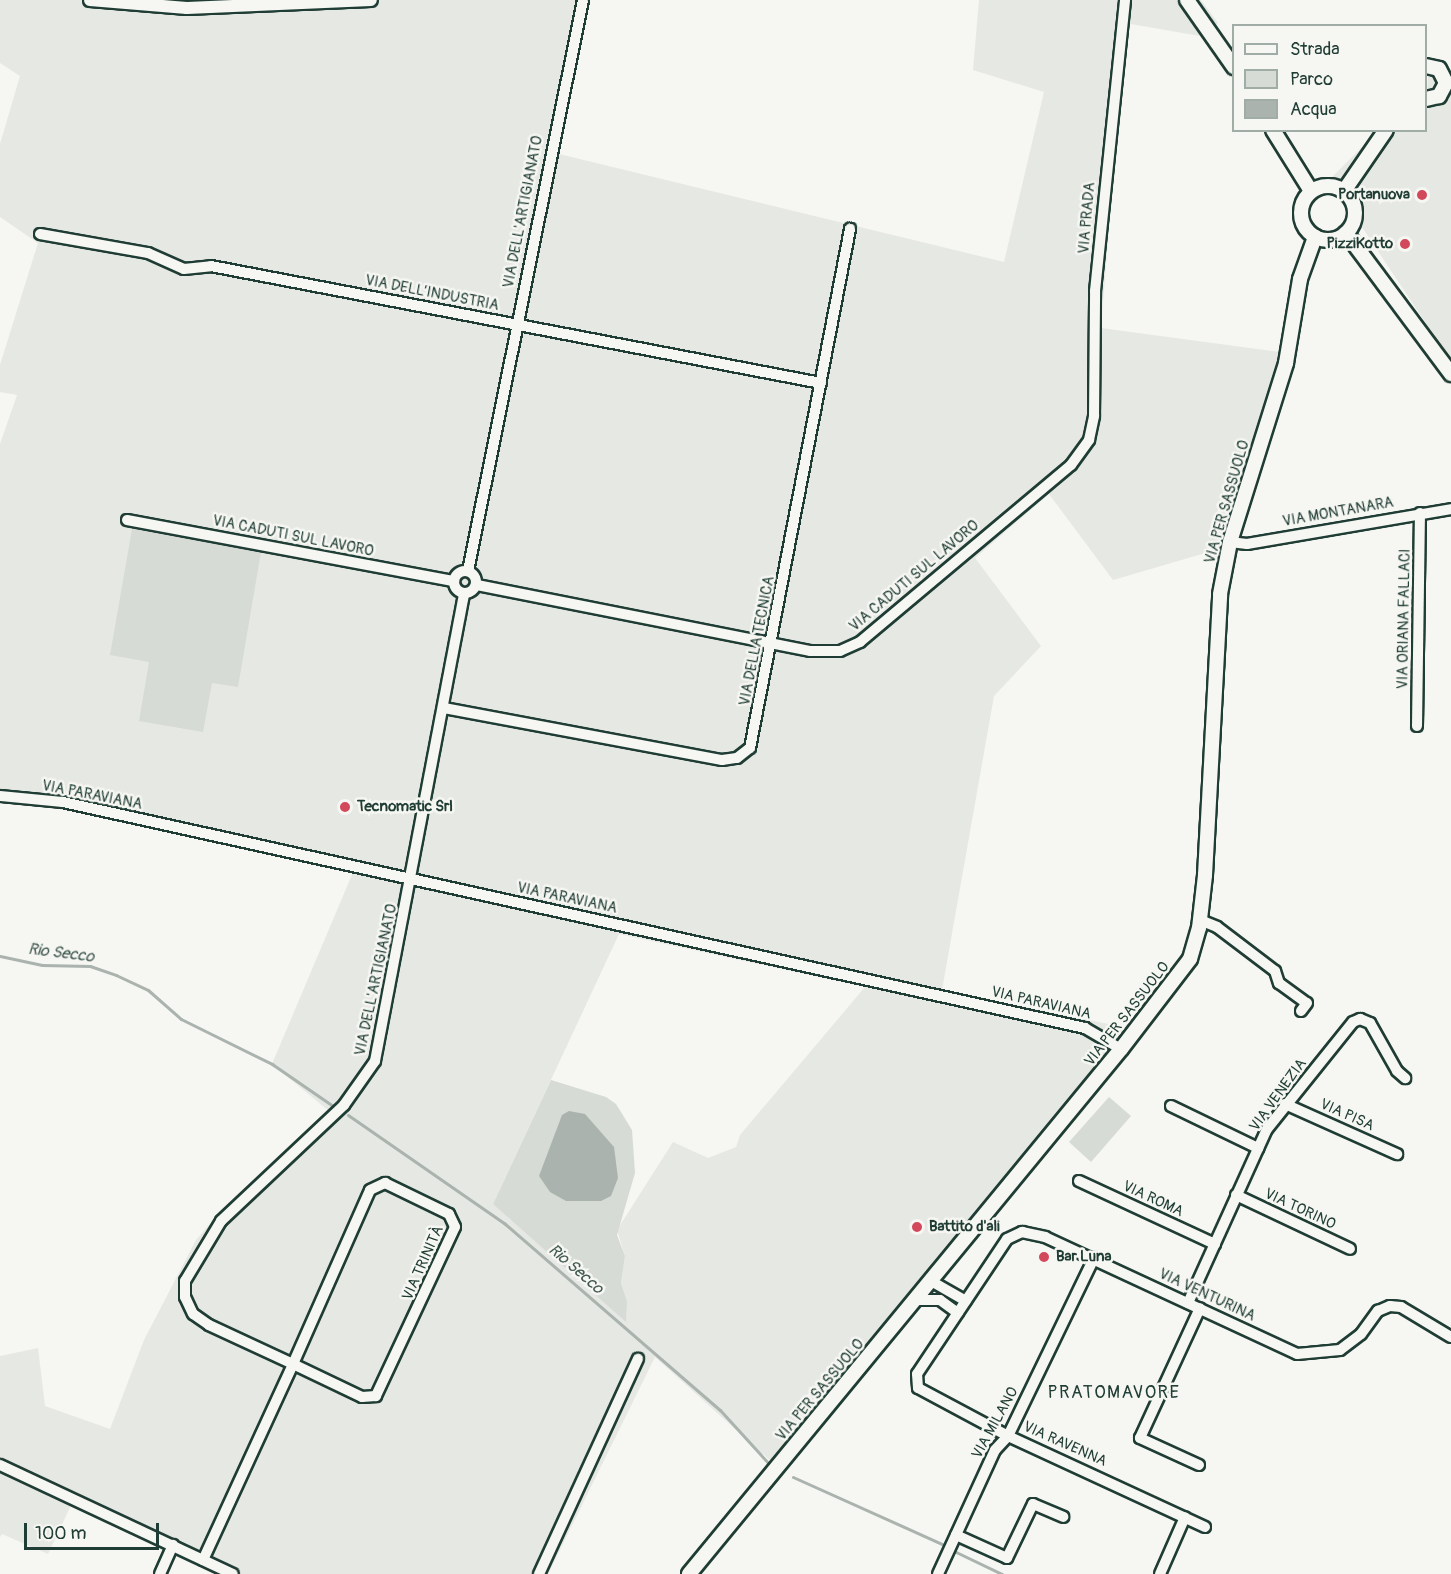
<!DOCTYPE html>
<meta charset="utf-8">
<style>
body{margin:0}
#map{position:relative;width:1451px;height:1574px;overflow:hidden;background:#f6f6f2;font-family:Pangolin,sans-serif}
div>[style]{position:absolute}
.built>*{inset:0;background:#e6e8e4}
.green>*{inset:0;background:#d6dbd6}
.water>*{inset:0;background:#aab3ae}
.stream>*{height:3px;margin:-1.5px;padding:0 1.5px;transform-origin:1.5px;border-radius:1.5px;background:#aab3ae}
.roads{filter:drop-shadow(2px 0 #1f3d34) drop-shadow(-2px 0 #1f3d34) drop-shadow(0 2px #1f3d34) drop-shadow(0 -2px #1f3d34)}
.minor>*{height:10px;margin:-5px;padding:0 5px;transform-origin:5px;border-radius:5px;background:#f6f6f2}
.minor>.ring{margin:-5px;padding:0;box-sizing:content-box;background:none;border:10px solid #f6f6f2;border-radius:50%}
.tertiary>*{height:12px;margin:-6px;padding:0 6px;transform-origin:6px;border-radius:6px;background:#f6f6f2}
.secondary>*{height:14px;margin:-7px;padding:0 7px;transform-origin:7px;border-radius:7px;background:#f6f6f2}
.secondary>.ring{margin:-7px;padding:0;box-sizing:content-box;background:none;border:14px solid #f6f6f2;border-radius:50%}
.dots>*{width:16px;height:16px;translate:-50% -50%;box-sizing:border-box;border:3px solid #f6f6f2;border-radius:50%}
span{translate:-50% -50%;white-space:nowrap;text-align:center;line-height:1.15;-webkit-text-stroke:5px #f6f6f2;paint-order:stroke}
.poi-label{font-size:15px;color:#1f3d34;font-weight:700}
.right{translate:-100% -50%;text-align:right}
.left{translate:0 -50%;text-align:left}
.street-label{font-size:15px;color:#1f3d34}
.water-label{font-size:16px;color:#425a52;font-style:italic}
.quarter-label{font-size:18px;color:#1f3d34;letter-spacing:1.5px}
.legend{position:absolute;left:1232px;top:24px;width:195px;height:108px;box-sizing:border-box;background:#f6f6f2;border:2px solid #a0aca6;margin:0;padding:8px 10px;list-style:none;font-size:18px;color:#1f3d34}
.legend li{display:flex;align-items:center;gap:12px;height:30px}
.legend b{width:30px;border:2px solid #a0aca6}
.scale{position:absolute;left:24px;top:1523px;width:135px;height:27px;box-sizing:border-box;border:3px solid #1f3d34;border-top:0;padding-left:8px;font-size:18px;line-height:21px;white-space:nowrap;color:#1f3d34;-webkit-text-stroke:4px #f6f6f2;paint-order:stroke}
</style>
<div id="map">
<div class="built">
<i style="clip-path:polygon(evenodd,0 0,577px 0,559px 154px,1004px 262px,1044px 92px,973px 70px,979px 0,1201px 0,1218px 23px,1200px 36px,1125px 23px,1101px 328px,1286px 353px,1226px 547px,1113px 580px,1049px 494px,975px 558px,1041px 646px,994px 696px,942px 990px,1128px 1028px,773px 1463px,655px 1357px,548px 1574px,227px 1574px,72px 1503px,48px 1554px,2px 1534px,0 1537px,0 1356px,38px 1348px,45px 1406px,110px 1429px,144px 1340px,196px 1240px,220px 1212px,329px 1111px,272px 1064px,354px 870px,81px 811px,0 800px,0 444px,17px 395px,0 392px,0 365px,38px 243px,0 217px,0 144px,20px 76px,0 63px,0 0,619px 934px,865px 987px,740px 1135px,736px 1147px,708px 1158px,673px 1142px,617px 1230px,625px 1256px,621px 1283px,627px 1301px,493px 1204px,619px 934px)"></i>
<i style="clip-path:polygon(1428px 77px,1451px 79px,1451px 361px,1330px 179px,1378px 131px,1426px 130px)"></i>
</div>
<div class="green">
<i style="clip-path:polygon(132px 529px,261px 552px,238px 687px,212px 683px,203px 732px,139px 721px,149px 662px,110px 655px)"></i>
<i style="clip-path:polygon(551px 1080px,606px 1097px,616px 1104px,632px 1130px,635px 1173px,617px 1235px,625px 1256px,621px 1283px,627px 1301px,626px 1322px,493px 1204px)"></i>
<i style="clip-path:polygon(1109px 1097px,1131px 1116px,1091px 1162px,1069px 1142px)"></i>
</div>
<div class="water">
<i style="clip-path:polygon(569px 1111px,585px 1114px,614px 1147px,618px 1178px,611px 1196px,601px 1201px,566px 1201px,550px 1192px,539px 1176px,562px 1115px)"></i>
</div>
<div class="stream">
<i style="left:0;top:956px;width:43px;rotate:12.1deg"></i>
<i style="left:42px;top:965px;width:48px;rotate:1.2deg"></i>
<i style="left:90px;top:966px;width:28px;rotate:19deg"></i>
<i style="left:116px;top:975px;width:35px;rotate:25deg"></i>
<i style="left:148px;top:990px;width:44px;rotate:41.3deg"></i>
<i style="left:181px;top:1019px;width:102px;rotate:26.3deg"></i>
<i style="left:272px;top:1064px;width:74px;rotate:34.5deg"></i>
<i style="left:348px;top:1115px;width:190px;rotate:34.7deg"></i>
<i style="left:504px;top:1223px;width:286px;rotate:40.9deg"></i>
<i style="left:720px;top:1410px;width:74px;rotate:47.7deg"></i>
<i style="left:793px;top:1477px;width:166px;rotate:24.2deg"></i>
<i style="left:956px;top:1552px;width:51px;rotate:25.6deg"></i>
</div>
<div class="roads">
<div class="minor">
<i style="left:40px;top:234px;width:110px;rotate:10deg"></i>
<i style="left:148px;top:253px;width:39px;rotate:24deg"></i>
<i style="left:184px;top:269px;width:27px;rotate:-6deg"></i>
<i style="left:211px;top:266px;width:621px;rotate:10.86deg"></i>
<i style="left:127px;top:520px;width:333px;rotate:10.6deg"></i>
<i style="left:1230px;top:542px;width:17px;rotate:7deg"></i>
<i style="left:1247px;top:544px;width:207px;rotate:-9.7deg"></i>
<i class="ring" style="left:454px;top:571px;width:12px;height:12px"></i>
<i style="left:468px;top:571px;width:582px;rotate:-78.61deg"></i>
<i style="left:477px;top:585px;width:339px;rotate:11.2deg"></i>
<i style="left:810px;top:651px;width:30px"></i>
<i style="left:840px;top:651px;width:22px;rotate:-24deg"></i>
<i style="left:860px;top:642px;width:275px;rotate:-40deg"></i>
<i style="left:1071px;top:465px;width:31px;rotate:-54deg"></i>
<i style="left:1089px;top:440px;width:25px;rotate:-78deg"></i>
<i style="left:1094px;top:416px;width:125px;rotate:-89.5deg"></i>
<i style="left:1095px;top:291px;width:293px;rotate:-84.1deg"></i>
<i style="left:444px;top:708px;width:283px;rotate:10.6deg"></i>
<i style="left:722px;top:760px;width:15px;rotate:-8deg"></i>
<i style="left:737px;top:758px;width:16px;rotate:-38deg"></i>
<i style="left:750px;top:748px;width:529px;rotate:-79.09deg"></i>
<i style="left:1417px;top:726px;width:213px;rotate:-89.2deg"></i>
<i style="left:0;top:796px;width:63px;rotate:5.4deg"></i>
<i style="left:63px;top:802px;width:1047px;rotate:12.47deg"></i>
<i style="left:1085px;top:1028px;width:42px;rotate:30.3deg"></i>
<i style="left:1200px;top:920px;width:18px;rotate:22deg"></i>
<i style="left:1217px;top:927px;width:73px;rotate:37.2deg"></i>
<i style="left:1275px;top:971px;width:13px;rotate:72deg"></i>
<i style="left:1279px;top:983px;width:34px;rotate:36deg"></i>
<i style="left:1307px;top:1003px;width:10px;rotate:127deg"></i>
<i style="left:1285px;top:1104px;width:123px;rotate:24.1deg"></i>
<i style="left:1171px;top:1106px;width:97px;rotate:25.8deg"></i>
<i style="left:1079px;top:1181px;width:150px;rotate:24.9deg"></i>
<i style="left:1236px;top:1195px;width:126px;rotate:25.3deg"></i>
<i style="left:931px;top:1281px;width:40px;rotate:29.7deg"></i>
<i style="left:915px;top:1300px;width:25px"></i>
<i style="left:940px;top:1300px;width:22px;rotate:36deg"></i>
<i style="left:1188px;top:1303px;width:191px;rotate:-65.6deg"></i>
<i style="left:1267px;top:1129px;width:137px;rotate:-51.2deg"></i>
<i style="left:1353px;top:1022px;width:8px;rotate:-23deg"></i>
<i style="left:1360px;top:1019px;width:11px;rotate:22deg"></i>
<i style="left:1370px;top:1023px;width:55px;rotate:60.6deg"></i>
<i style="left:1397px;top:1071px;width:11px;rotate:41deg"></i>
<i style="left:0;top:1465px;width:257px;rotate:25.1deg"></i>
<i style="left:1199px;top:1465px;width:65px;rotate:-155.4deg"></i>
<i style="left:1140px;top:1438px;width:143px;rotate:-65.2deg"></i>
<i style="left:1205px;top:1527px;width:217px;rotate:-155.2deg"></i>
<i style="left:1008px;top:1436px;width:102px;rotate:-151.9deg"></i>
<i style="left:918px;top:1388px;width:14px;rotate:-94deg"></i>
<i style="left:917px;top:1374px;width:162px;rotate:-56.3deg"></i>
<i style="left:1007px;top:1239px;width:17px;rotate:-25deg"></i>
<i style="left:1022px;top:1232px;width:24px;rotate:12deg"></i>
<i style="left:1045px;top:1237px;width:278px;rotate:24.9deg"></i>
<i style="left:1297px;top:1354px;width:43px;rotate:-5.3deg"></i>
<i style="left:1340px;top:1350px;width:26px;rotate:-37deg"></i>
<i style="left:1361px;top:1334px;width:29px;rotate:-54deg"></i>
<i style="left:1378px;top:1311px;width:13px;rotate:-23deg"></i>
<i style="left:1390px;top:1306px;width:11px;rotate:5deg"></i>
<i style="left:1401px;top:1307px;width:58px;rotate:31deg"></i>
<i style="left:956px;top:1535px;width:56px;rotate:24.3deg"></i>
<i style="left:1007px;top:1558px;width:60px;rotate:-64.3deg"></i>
<i style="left:1033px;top:1504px;width:33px;rotate:23deg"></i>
<i style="left:203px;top:1560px;width:216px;rotate:-65.3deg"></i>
<i style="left:293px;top:1364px;width:190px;rotate:-66.1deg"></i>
<i style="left:370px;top:1190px;width:17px;rotate:-25deg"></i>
<i style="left:385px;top:1183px;width:71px;rotate:25.8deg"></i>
<i style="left:449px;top:1214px;width:14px;rotate:65deg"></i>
<i style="left:455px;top:1227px;width:187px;rotate:115.1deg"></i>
<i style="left:376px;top:1396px;width:14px;rotate:176deg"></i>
<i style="left:362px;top:1397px;width:76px;rotate:-154.4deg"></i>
<i style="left:293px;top:1364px;width:93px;rotate:-155.1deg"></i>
<i style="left:209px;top:1325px;width:19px;rotate:-145deg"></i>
<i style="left:193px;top:1314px;width:19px;rotate:-115deg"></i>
<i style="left:185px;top:1297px;width:16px;rotate:-90deg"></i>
<i style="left:185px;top:1281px;width:70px;rotate:-59deg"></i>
<i style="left:221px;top:1221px;width:169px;rotate:-43.3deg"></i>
<i style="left:344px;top:1105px;width:54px;rotate:-54.8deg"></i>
<i style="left:375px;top:1061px;width:475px;rotate:-79.2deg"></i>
<i style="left:160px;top:1574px;width:32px;rotate:-66deg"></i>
<i style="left:539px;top:1574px;width:237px;rotate:-65.3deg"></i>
<i style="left:938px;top:1574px;width:136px;rotate:-65.3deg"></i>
<i style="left:995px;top:1450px;width:19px;rotate:-47deg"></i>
<i style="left:1008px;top:1436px;width:198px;rotate:-64.2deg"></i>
<i style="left:1160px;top:1574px;width:62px;rotate:-66.3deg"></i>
</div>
<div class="tertiary">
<i style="left:90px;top:0;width:97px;rotate:4.7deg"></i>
<i style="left:187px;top:8px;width:184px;rotate:-2.5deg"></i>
</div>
<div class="secondary">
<i style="left:1187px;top:0;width:82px;rotate:55deg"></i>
<i style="left:1426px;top:66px;width:13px;rotate:13deg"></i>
<i style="left:1439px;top:69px;width:16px;rotate:63deg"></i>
<i style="left:1446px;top:83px;width:15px;rotate:118deg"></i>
<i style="left:1439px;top:96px;width:13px;rotate:167deg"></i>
<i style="left:1273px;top:130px;width:72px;rotate:58.1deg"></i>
<i class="ring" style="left:1301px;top:186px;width:40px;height:40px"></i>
<i style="left:1344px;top:191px;width:74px;rotate:-55.5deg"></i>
<i style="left:1346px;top:233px;width:176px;rotate:53.3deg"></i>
<i style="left:689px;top:1574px;width:680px;rotate:-50.55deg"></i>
<i style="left:1121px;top:1049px;width:113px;rotate:-52.5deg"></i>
<i style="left:1190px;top:959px;width:32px;rotate:-74deg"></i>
<i style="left:1199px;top:928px;width:53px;rotate:-83.5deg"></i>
<i style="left:1205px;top:875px;width:281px;rotate:-86.9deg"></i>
<i style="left:1220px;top:594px;width:53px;rotate:-79.1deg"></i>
<i style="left:1230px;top:542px;width:188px;rotate:-72.6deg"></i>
<i style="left:1286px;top:363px;width:85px;rotate:-80.5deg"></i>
<i style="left:1300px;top:279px;width:45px;rotate:-70.3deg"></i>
</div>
</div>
<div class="dots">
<i style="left:1422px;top:195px;background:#d1495b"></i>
<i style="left:1405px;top:244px;background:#d1495b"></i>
<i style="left:345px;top:807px;background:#d1495b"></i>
<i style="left:917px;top:1227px;background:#d1495b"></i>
<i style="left:1044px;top:1257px;background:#d1495b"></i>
</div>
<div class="poi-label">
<span class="right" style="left:1410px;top:195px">Portanuova</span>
<span class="right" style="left:1393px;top:244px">PizziKotto</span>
<span class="left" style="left:357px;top:807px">Tecnomatic Srl</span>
<span class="left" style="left:929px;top:1227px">Battito d'ali</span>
<span class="left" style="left:1056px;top:1257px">Bar Luna</span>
</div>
<div class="street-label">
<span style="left:523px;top:212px;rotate:-79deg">VIA DELL'ARTIGIANATO</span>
<span style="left:1087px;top:218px;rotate:-85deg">VIA PRADA</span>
<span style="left:432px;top:293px;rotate:11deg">VIA DELL’INDUSTRIA</span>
<span style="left:1227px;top:502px;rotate:-74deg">VIA PER SASSUOLO</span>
<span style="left:1338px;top:512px;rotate:-10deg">VIA MONTANARA</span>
<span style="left:293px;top:536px;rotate:11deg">VIA CADUTI SUL LAVORO</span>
<span style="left:914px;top:576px;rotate:-40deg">VIA CADUTI SUL LAVORO</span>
<span style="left:1404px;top:619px;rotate:-89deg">VIA ORIANA FALLACI</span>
<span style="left:757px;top:641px;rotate:-79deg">VIA DELLA TECNICA</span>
<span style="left:92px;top:795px;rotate:11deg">VIA PARAVIANA</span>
<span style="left:567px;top:898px;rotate:12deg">VIA PARAVIANA</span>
<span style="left:376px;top:980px;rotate:-78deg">VIA DELL'ARTIGIANATO</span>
<span style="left:1041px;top:1003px;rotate:13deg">VIA PARAVIANA</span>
<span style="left:1127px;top:1014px;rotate:-52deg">VIA PER SASSUOLO</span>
<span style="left:1278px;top:1095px;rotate:-54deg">VIA VENEZIA</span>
<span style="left:1347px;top:1115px;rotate:24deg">VIA PISA</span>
<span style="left:1153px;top:1199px;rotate:25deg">VIA ROMA</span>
<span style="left:1300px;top:1209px;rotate:25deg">VIA TORINO</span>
<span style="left:423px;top:1263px;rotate:-66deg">VIA TRINITÀ</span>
<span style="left:1207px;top:1295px;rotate:25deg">VIA VENTURINA</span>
<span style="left:820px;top:1390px;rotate:-50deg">VIA PER SASSUOLO</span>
<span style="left:995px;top:1423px;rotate:-61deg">VIA MILANO</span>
<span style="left:1065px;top:1444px;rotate:24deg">VIA RAVENNA</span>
</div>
<div class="water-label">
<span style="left:61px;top:953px;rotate:7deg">Rio Secco</span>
<span style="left:576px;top:1269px;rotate:41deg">Rio Secco</span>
</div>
<div class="quarter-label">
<span style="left:1114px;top:1393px">PRATOMAVORE</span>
</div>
<ul class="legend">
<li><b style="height:8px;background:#f6f6f2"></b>Strada</li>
<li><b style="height:16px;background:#d6dbd6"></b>Parco</li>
<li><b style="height:16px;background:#aab3ae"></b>Acqua</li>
</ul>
<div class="scale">100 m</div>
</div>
